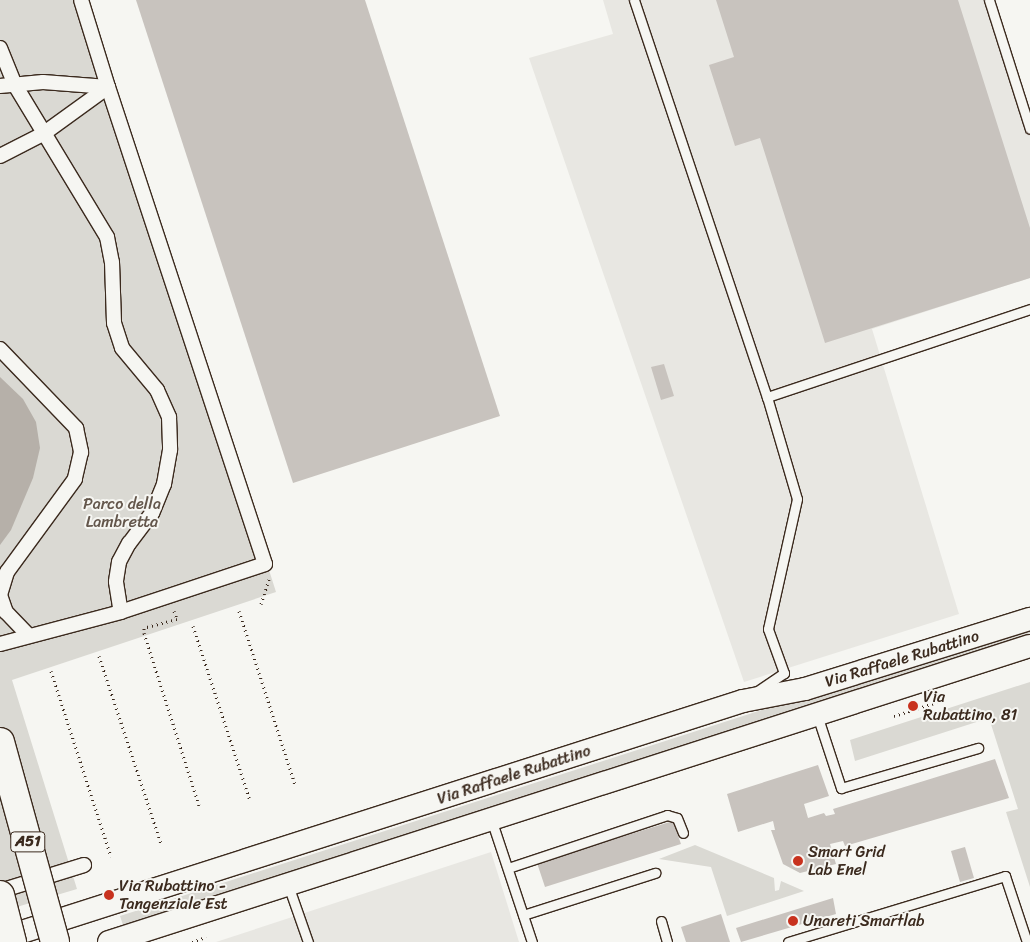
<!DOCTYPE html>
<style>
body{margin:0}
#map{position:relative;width:1030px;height:942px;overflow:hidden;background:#f6f6f2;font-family:Sriracha,sans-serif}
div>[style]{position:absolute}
.built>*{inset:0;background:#e8e7e2}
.green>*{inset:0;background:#dad9d3}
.water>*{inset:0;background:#b6b0a9}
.building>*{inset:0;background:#c8c3be}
.path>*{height:3px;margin-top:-1.5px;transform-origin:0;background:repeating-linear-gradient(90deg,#3b2a1e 0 1px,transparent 0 5px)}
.roads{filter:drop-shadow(1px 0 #3b2a1e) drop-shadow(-1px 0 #3b2a1e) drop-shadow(0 1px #3b2a1e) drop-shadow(0 -1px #3b2a1e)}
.service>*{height:9px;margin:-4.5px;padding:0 4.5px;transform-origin:4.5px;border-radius:4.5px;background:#f6f6f2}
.pedestrian>*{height:14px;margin:-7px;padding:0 7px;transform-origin:7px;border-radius:7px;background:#f6f6f2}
.tertiary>*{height:22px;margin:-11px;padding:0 11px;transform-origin:11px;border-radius:11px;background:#f6f6f2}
.bridges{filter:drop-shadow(1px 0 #3b2a1e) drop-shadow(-1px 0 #3b2a1e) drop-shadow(0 1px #3b2a1e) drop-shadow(0 -1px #3b2a1e)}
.motorway-bridge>*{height:28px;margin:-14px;padding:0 14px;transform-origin:14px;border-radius:14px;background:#f6f6f2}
.dots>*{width:14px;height:14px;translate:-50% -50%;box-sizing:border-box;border:2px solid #f6f6f2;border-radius:50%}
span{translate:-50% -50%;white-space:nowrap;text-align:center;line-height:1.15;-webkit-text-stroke:4px #f6f6f2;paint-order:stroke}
.shield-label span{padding:1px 4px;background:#f6f6f2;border:1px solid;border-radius:4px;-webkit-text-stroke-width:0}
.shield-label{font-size:15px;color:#3b2a1e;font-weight:700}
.park-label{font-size:16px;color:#63564b}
.street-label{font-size:16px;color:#3b2a1e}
.poi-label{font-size:16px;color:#3b2a1e}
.left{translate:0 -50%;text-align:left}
</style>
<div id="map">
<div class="built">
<i style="clip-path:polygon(603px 0,989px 0,1030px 129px,1030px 278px,872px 329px,959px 614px,744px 682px,529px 58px,613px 34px)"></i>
<i style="clip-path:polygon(491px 852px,519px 942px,216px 942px)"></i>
</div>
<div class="green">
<i style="clip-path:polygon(0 0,88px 0,276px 592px,12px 680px,77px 889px,0 912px)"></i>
<i style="clip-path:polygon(1030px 624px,1030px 634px,123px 925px,120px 916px)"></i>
<i style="clip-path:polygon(1030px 682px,1030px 887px,1006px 812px,1018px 809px,989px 718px,855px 761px,850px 740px)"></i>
<i style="clip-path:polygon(695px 845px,774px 878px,775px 891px,779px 890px,781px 881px,804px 891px,727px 916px,711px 867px,659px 859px)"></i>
</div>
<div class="water">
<i style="clip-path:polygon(0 377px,23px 399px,36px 422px,40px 448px,33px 478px,11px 530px,0 545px)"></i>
</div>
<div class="building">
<i style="clip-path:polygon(136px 0,365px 0,500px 416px,293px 483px)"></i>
<i style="clip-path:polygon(716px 0,958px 0,1030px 228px,1030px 278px,825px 343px,760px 138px,735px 146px,709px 65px,734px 57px)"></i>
<i style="clip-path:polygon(664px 364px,674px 396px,661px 400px,651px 367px)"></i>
<i style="clip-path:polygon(995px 759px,1009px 798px,845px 846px,843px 841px,830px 844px,836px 864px,800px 873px,783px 864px,771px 830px,775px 830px,773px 821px,738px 832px,727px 794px,818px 765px,829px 796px,804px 804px,808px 818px,824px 813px,826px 816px,835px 814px,833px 809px)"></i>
<i style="clip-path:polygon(673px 821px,681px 844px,545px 887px,537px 863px)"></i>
<i style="clip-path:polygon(965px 847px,974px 878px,960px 882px,951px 851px)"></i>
<i style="clip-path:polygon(833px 898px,836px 914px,741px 942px,736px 928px)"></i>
<i style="clip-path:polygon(721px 914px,730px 942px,686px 942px,681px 927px)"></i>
</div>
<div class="path">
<i style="left:261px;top:604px;width:26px;rotate:-72deg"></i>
<i style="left:174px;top:611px;width:9px;rotate:69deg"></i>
<i style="left:177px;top:619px;width:34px;rotate:165deg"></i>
<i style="left:144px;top:628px;width:5px;rotate:90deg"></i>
<i style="left:144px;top:633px;width:181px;rotate:72.3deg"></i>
<i style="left:239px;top:611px;width:182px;rotate:72.1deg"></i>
<i style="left:193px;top:626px;width:183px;rotate:71.9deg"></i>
<i style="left:99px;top:656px;width:197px;rotate:71.7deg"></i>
<i style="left:51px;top:671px;width:195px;rotate:72.1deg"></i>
<i style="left:894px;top:716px;width:45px;rotate:-18deg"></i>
<i style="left:192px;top:942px;width:15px;rotate:-20deg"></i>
</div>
<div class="roads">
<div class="service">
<i style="left:634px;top:0;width:419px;rotate:71.5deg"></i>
<i style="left:767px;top:397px;width:106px;rotate:73.6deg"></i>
<i style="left:797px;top:499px;width:133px;rotate:102.6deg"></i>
<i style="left:768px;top:629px;width:47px;rotate:70deg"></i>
<i style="left:784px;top:673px;width:32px;rotate:146deg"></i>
<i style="left:989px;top:0;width:135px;rotate:72.4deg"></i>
<i style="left:767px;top:397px;width:277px;rotate:-18.5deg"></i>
<i style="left:817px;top:715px;width:77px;rotate:71.8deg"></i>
<i style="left:841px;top:788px;width:143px;rotate:-16.3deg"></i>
<i style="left:491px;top:819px;width:130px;rotate:71.6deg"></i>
<i style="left:508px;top:868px;width:168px;rotate:-18.4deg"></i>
<i style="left:667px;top:815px;width:10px;rotate:17deg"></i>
<i style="left:677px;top:818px;width:16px;rotate:68deg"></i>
<i style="left:288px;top:885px;width:60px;rotate:70.7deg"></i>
<i style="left:523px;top:915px;width:139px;rotate:-17.7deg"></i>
<i style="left:661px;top:921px;width:22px;rotate:74deg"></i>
<i style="left:788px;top:942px;width:227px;rotate:-16.9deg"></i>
<i style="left:1005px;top:876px;width:70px;rotate:71.6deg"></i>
</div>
<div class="pedestrian">
<i style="left:0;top:48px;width:40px;rotate:68deg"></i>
<i style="left:15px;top:85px;width:178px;rotate:58.8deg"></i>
<i style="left:107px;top:237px;width:25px;rotate:79deg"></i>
<i style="left:112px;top:262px;width:61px;rotate:88.1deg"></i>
<i style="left:114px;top:323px;width:26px;rotate:72deg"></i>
<i style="left:122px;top:348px;width:55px;rotate:50.2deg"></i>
<i style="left:157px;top:390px;width:30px;rotate:66deg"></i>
<i style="left:169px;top:417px;width:33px;rotate:88deg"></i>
<i style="left:170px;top:450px;width:35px;rotate:100deg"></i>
<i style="left:164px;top:484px;width:31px;rotate:112deg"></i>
<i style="left:152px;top:513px;width:38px;rotate:127deg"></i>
<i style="left:129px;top:543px;width:21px;rotate:118deg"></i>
<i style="left:119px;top:562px;width:20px;rotate:99deg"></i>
<i style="left:116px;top:582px;width:30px;rotate:81deg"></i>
<i style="left:0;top:86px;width:43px;rotate:-5.3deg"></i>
<i style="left:43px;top:82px;width:65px;rotate:4.4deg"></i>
<i style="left:108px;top:87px;width:502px;rotate:71.78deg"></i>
<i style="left:265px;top:564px;width:152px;rotate:161.6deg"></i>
<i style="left:121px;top:612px;width:125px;rotate:165.2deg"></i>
<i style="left:0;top:156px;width:48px;rotate:-27.1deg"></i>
<i style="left:43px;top:134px;width:80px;rotate:-35.9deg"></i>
<i style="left:108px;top:87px;width:91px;rotate:-107.2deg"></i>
<i style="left:0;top:349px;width:110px;rotate:46.1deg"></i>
<i style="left:76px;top:428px;width:25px;rotate:78deg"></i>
<i style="left:81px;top:452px;width:28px;rotate:103deg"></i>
<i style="left:75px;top:479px;width:115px;rotate:126.2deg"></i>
<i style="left:7px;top:572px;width:24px;rotate:107deg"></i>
<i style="left:0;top:595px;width:18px;rotate:71deg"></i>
<i style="left:6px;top:612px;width:32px;rotate:46deg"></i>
<i style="left:0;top:891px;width:88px;rotate:-17.2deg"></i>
</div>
<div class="tertiary">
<i style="left:0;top:939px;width:780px;rotate:-17.76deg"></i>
<i style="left:743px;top:701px;width:63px;rotate:-11deg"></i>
<i style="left:805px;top:689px;width:236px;rotate:-17.3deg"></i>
<i style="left:109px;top:942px;width:967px;rotate:-17.82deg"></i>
</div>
</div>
<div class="bridges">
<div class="motorway-bridge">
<i style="left:0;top:742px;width:207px;rotate:74.6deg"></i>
<i style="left:0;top:895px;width:49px;rotate:75.7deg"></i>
</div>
</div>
<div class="dots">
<i style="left:913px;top:706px;background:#c8321e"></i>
<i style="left:798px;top:861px;background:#c8321e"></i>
<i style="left:109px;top:895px;background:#c8321e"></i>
<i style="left:793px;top:921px;background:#c8321e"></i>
</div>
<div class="shield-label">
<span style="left:28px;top:842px">A51</span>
</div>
<div class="park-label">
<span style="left:122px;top:513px">Parco della<br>Lambretta</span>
</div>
<div class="street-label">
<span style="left:902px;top:659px;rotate:-17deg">Via Raffaele Rubattino</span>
<span style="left:514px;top:775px;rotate:-18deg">Via Raffaele Rubattino</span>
</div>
<div class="poi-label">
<span class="left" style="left:923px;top:706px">Via<br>Rubattino, 81</span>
<span class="left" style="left:808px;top:861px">Smart Grid<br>Lab Enel</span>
<span class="left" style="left:119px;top:895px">Via Rubattino -<br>Tangenziale Est</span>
<span class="left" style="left:803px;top:921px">Unareti Smartlab</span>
</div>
</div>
